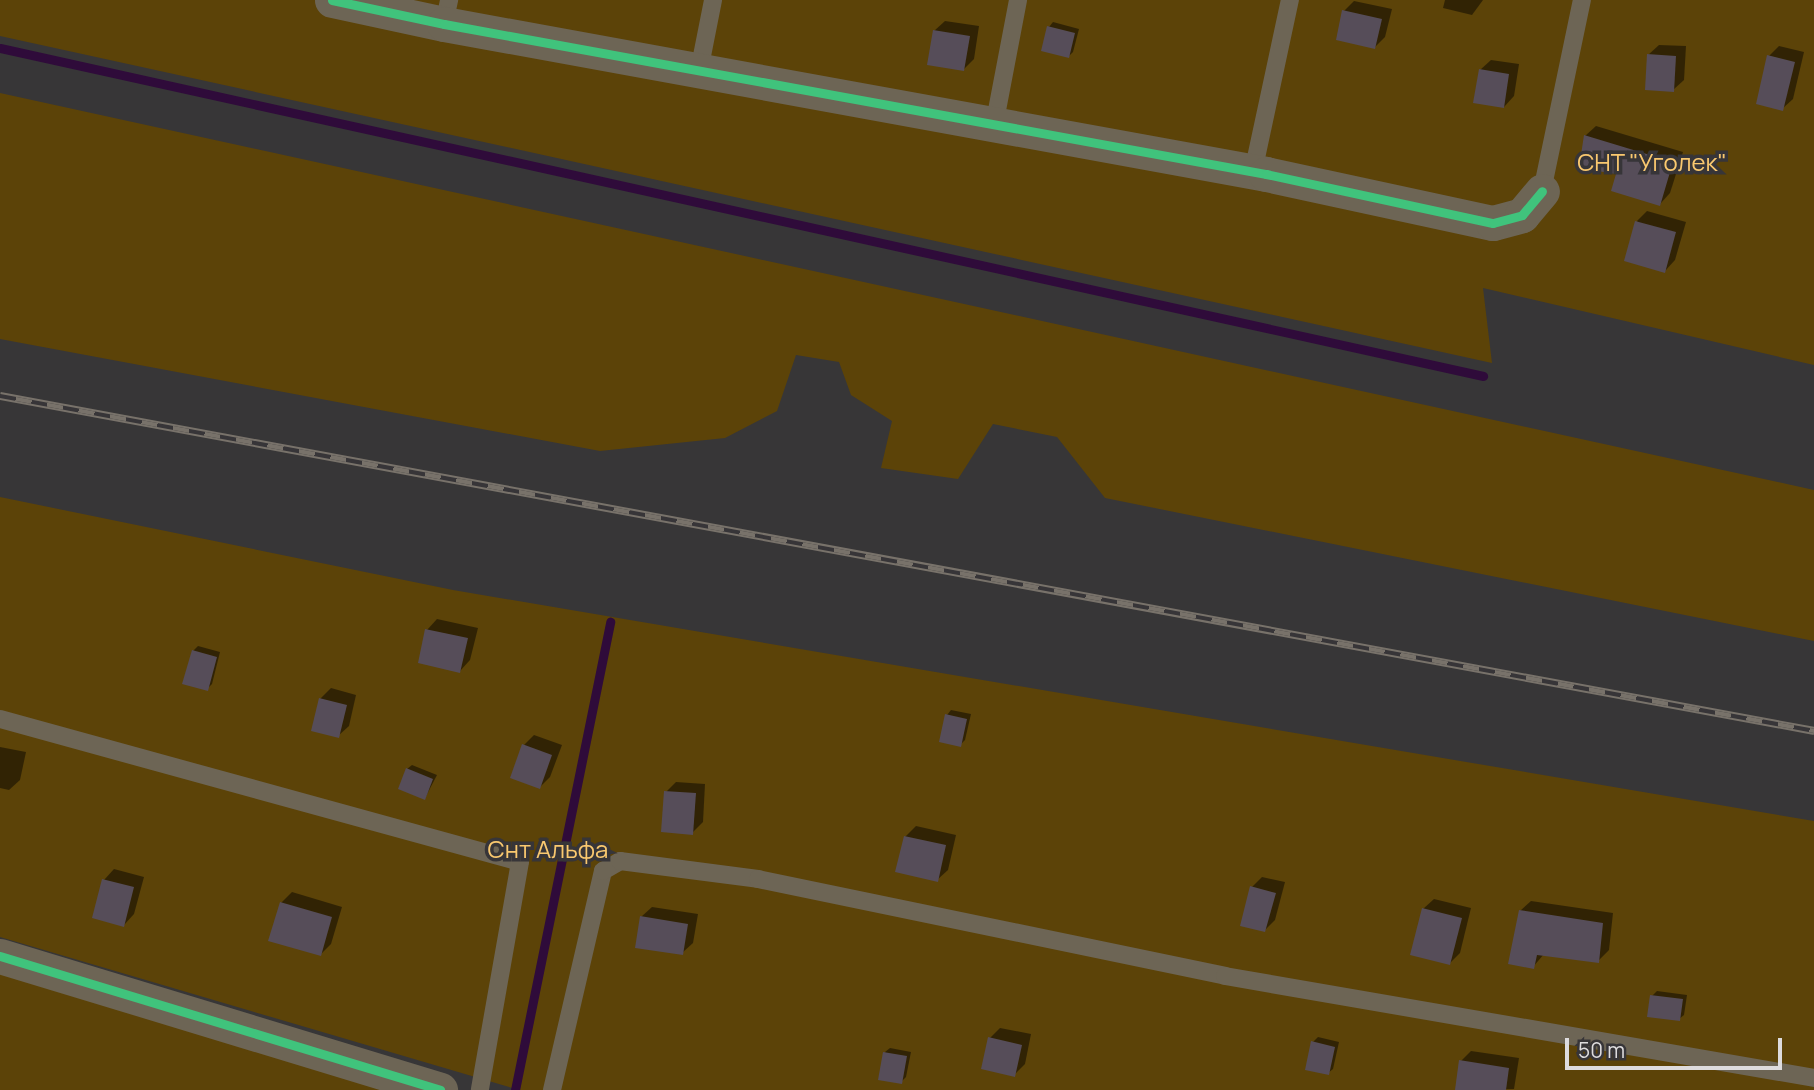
<!DOCTYPE html>
<meta charset="utf-8">
<style>
body{margin:0}
#map{position:relative;width:1814px;height:1090px;overflow:hidden;background:#373637;font-family:Manrope,sans-serif}
div>[style]{position:absolute}
.green>*{inset:0;background:#5c4308}
.shadow>*{inset:0;background:#0007}
.stream>*{height:9px;margin:-4.5px;padding:0 4.5px;transform-origin:4.5px;border-radius:4.5px;background:#2f0b3a}
.building>*{inset:0;background:#564d59}
.service>*{height:18px;margin:-9px;padding:0 9px;transform-origin:9px;border-radius:9px;background:#6d6555}
.minor>*{height:35px;margin:-17.5px;padding:0 17.5px;transform-origin:17.5px;border-radius:17.5px;background:#6d6555}
.rail>*{height:8px;margin-top:-4px;transform-origin:0;background:repeating-linear-gradient(90deg,#373538 0 16px,#78726a 0 32px);box-sizing:border-box;border-block:2px solid #78726a}
.cycleway>*{height:9px;margin:-4.5px;padding:0 4.5px;transform-origin:4.5px;border-radius:4.5px;background:#40c37c}
span{translate:-50% -50%;white-space:nowrap;text-align:center;line-height:1.15;-webkit-text-stroke:7px #373538;paint-order:stroke}
.park-label{font-size:24px;color:#f9c86f}
.scale{position:absolute;left:1565px;top:1038px;width:217px;height:32px;box-sizing:border-box;border:4px solid #dddbdd;border-top:0;padding-left:9px;font-size:21px;line-height:24px;white-space:nowrap;color:#dddbdd;-webkit-text-stroke:5px #373538;paint-order:stroke}
</style>
<div id="map">
<div class="green">
<i style="clip-path:polygon(0 0,1814px 0,1814px 365px,1483px 288px,1492px 363px,0 36px)"></i>
<i style="clip-path:polygon(0 93px,1814px 490px,1814px 641px,1105px 498px,1057px 437px,993px 424px,958px 479px,881px 468px,892px 421px,851px 395px,839px 362px,796px 355px,777px 411px,725px 438px,600px 451px,0 339px)"></i>
<i style="clip-path:polygon(0 497px,453px 590px,1814px 821px,1814px 1090px,519px 1090px,0 937px)"></i>
<i style="clip-path:polygon(0 968px,400px 1090px,0 1090px)"></i>
</div>
<div class="shadow">
<i style="clip-path:polygon(1445px 0,1483px 0,1472px 15px,1443px 8px)"></i>
<i style="clip-path:polygon(1354px 1px,1392px 9px,1385px 37px,1375px 47px,1344px 11px)"></i>
<i style="clip-path:polygon(945px 21px,979px 26px,974px 59px,964px 69px,934px 31px)"></i>
<i style="clip-path:polygon(1053px 22px,1079px 29px,1073px 52px,1068px 57px,1049px 27px)"></i>
<i style="clip-path:polygon(1659px 45px,1686px 46px,1684px 80px,1673px 90px,1648px 55px)"></i>
<i style="clip-path:polygon(1779px 46px,1804px 52px,1793px 99px,1782px 109px,1769px 56px)"></i>
<i style="clip-path:polygon(1491px 60px,1519px 64px,1514px 96px,1504px 107px,1480px 70px)"></i>
<i style="clip-path:polygon(1596px 126px,1683px 152px,1670px 193px,1660px 204px,1618px 173px,1585px 136px)"></i>
<i style="clip-path:polygon(1647px 211px,1686px 222px,1675px 260px,1665px 271px,1637px 221px)"></i>
<i style="clip-path:polygon(437px 619px,478px 628px,470px 660px,460px 671px,427px 630px)"></i>
<i style="clip-path:polygon(198px 646px,220px 652px,212px 684px,207px 689px,193px 651px)"></i>
<i style="clip-path:polygon(331px 688px,356px 695px,349px 726px,338px 736px,320px 699px)"></i>
<i style="clip-path:polygon(951px 710px,971px 714px,965px 740px,960px 745px,947px 715px)"></i>
<i style="clip-path:polygon(534px 735px,562px 745px,550px 777px,540px 787px,524px 745px)"></i>
<i style="clip-path:polygon(0 747px,26px 752px,20px 780px,9px 790px,0 788px)"></i>
<i style="clip-path:polygon(412px 765px,437px 775px,425px 798px,407px 769px)"></i>
<i style="clip-path:polygon(676px 782px,705px 784px,703px 822px,692px 833px,666px 792px)"></i>
<i style="clip-path:polygon(916px 826px,956px 835px,948px 870px,937px 880px,905px 837px)"></i>
<i style="clip-path:polygon(114px 869px,144px 877px,134px 914px,124px 925px,104px 880px)"></i>
<i style="clip-path:polygon(1262px 877px,1285px 882px,1275px 920px,1265px 930px,1252px 887px)"></i>
<i style="clip-path:polygon(292px 892px,342px 907px,331px 944px,321px 954px,281px 903px)"></i>
<i style="clip-path:polygon(1434px 899px,1471px 908px,1460px 953px,1450px 963px,1423px 909px)"></i>
<i style="clip-path:polygon(1531px 901px,1613px 913px,1609px 950px,1598px 961px,1544px 954px,1533px 967px,1520px 911px)"></i>
<i style="clip-path:polygon(652px 907px,698px 914px,693px 943px,682px 953px,641px 917px)"></i>
<i style="clip-path:polygon(1657px 991px,1687px 995px,1684px 1015px,1679px 1019px,1652px 996px)"></i>
<i style="clip-path:polygon(1000px 1028px,1031px 1034px,1025px 1064px,1014px 1075px,990px 1038px)"></i>
<i style="clip-path:polygon(1318px 1037px,1339px 1042px,1333px 1069px,1328px 1073px,1313px 1042px)"></i>
<i style="clip-path:polygon(890px 1048px,911px 1052px,906px 1077px,901px 1082px,885px 1052px)"></i>
<i style="clip-path:polygon(1471px 1051px,1519px 1058px,1514px 1089px,1457px 1090px,1461px 1061px)"></i>
</div>
<div class="stream">
<i style="left:0;top:48px;width:1519px;rotate:12.47deg"></i>
<i style="left:515px;top:1090px;width:478px;rotate:-78.5deg"></i>
</div>
<div class="building">
<i style="clip-path:polygon(1342px 10px,1382px 19px,1375px 49px,1336px 40px)"></i>
<i style="clip-path:polygon(1047px 26px,1075px 33px,1069px 58px,1041px 51px)"></i>
<i style="clip-path:polygon(933px 30px,970px 36px,964px 71px,927px 65px)"></i>
<i style="clip-path:polygon(1647px 54px,1676px 56px,1674px 92px,1645px 90px)"></i>
<i style="clip-path:polygon(1767px 55px,1795px 62px,1783px 111px,1756px 104px)"></i>
<i style="clip-path:polygon(1479px 69px,1509px 74px,1504px 108px,1473px 103px)"></i>
<i style="clip-path:polygon(1584px 135px,1673px 162px,1660px 206px,1611px 191px,1616px 174px,1579px 168px)"></i>
<i style="clip-path:polygon(1635px 221px,1676px 232px,1665px 273px,1624px 261px)"></i>
<i style="clip-path:polygon(425px 629px,468px 638px,460px 673px,418px 663px)"></i>
<i style="clip-path:polygon(192px 650px,217px 657px,208px 691px,182px 684px)"></i>
<i style="clip-path:polygon(319px 698px,347px 705px,339px 738px,311px 731px)"></i>
<i style="clip-path:polygon(945px 714px,967px 719px,961px 747px,939px 742px)"></i>
<i style="clip-path:polygon(522px 744px,552px 755px,540px 789px,510px 778px)"></i>
<i style="clip-path:polygon(406px 768px,433px 779px,425px 800px,398px 789px)"></i>
<i style="clip-path:polygon(664px 791px,696px 793px,693px 835px,661px 832px)"></i>
<i style="clip-path:polygon(904px 836px,946px 845px,938px 882px,895px 872px)"></i>
<i style="clip-path:polygon(102px 879px,134px 887px,124px 927px,92px 918px)"></i>
<i style="clip-path:polygon(1250px 886px,1276px 893px,1265px 932px,1240px 926px)"></i>
<i style="clip-path:polygon(280px 902px,332px 917px,321px 956px,268px 941px)"></i>
<i style="clip-path:polygon(1422px 908px,1462px 918px,1450px 965px,1410px 955px)"></i>
<i style="clip-path:polygon(1519px 910px,1603px 923px,1599px 963px,1537px 955px,1534px 969px,1508px 964px)"></i>
<i style="clip-path:polygon(640px 916px,688px 924px,683px 955px,635px 948px)"></i>
<i style="clip-path:polygon(1650px 995px,1683px 999px,1680px 1021px,1647px 1017px)"></i>
<i style="clip-path:polygon(988px 1037px,1022px 1045px,1015px 1077px,981px 1069px)"></i>
<i style="clip-path:polygon(1311px 1041px,1335px 1047px,1329px 1075px,1305px 1070px)"></i>
<i style="clip-path:polygon(883px 1052px,907px 1056px,902px 1084px,878px 1080px)"></i>
<i style="clip-path:polygon(1459px 1060px,1509px 1068px,1506px 1090px,1455px 1090px)"></i>
</div>
<div class="service">
<i style="left:444px;top:24px;width:25px;rotate:-78deg"></i>
<i style="left:699px;top:71px;width:72px;rotate:-78.8deg"></i>
<i style="left:994px;top:126px;width:128px;rotate:-79.2deg"></i>
<i style="left:1253px;top:172px;width:176px;rotate:-77.9deg"></i>
<i style="left:1542px;top:191px;width:195px;rotate:-78.2deg"></i>
<i style="left:0;top:719px;width:539px;rotate:15.38deg"></i>
<i style="left:520px;top:862px;width:231px;rotate:100deg"></i>
<i style="left:552px;top:1090px;width:225px;rotate:-76.9deg"></i>
<i style="left:603px;top:871px;width:20px;rotate:-30deg"></i>
<i style="left:620px;top:861px;width:139px;rotate:7.4deg"></i>
<i style="left:758px;top:879px;width:477px;rotate:11.7deg"></i>
<i style="left:1225px;top:976px;width:598px;rotate:9.82deg"></i>
</div>
<div class="minor">
<i style="left:332px;top:0;width:115px;rotate:12.1deg"></i>
<i style="left:444px;top:24px;width:836px;rotate:10.34deg"></i>
<i style="left:1266px;top:174px;width:232px;rotate:12.2deg"></i>
<i style="left:1493px;top:223px;width:30px;rotate:-15deg"></i>
<i style="left:1522px;top:215px;width:31px;rotate:-50deg"></i>
<i style="left:0;top:956px;width:460px;rotate:16.9deg"></i>
</div>
<div class="rail">
<i style="left:0;top:396px;width:1845px;rotate:10.46deg"></i>
</div>
<div class="cycleway">
<i style="left:332px;top:0;width:115px;rotate:12.1deg"></i>
<i style="left:444px;top:24px;width:836px;rotate:10.34deg"></i>
<i style="left:1266px;top:174px;width:232px;rotate:12.2deg"></i>
<i style="left:1493px;top:223px;width:30px;rotate:-15deg"></i>
<i style="left:1522px;top:215px;width:31px;rotate:-50deg"></i>
<i style="left:0;top:956px;width:460px;rotate:16.9deg"></i>
</div>
<div class="park-label">
<span style="left:1652px;top:162px">СНТ "Уголек"</span>
<span style="left:548px;top:849px">Снт Альфа</span>
</div>
<div class="scale">50 m</div>
</div>
